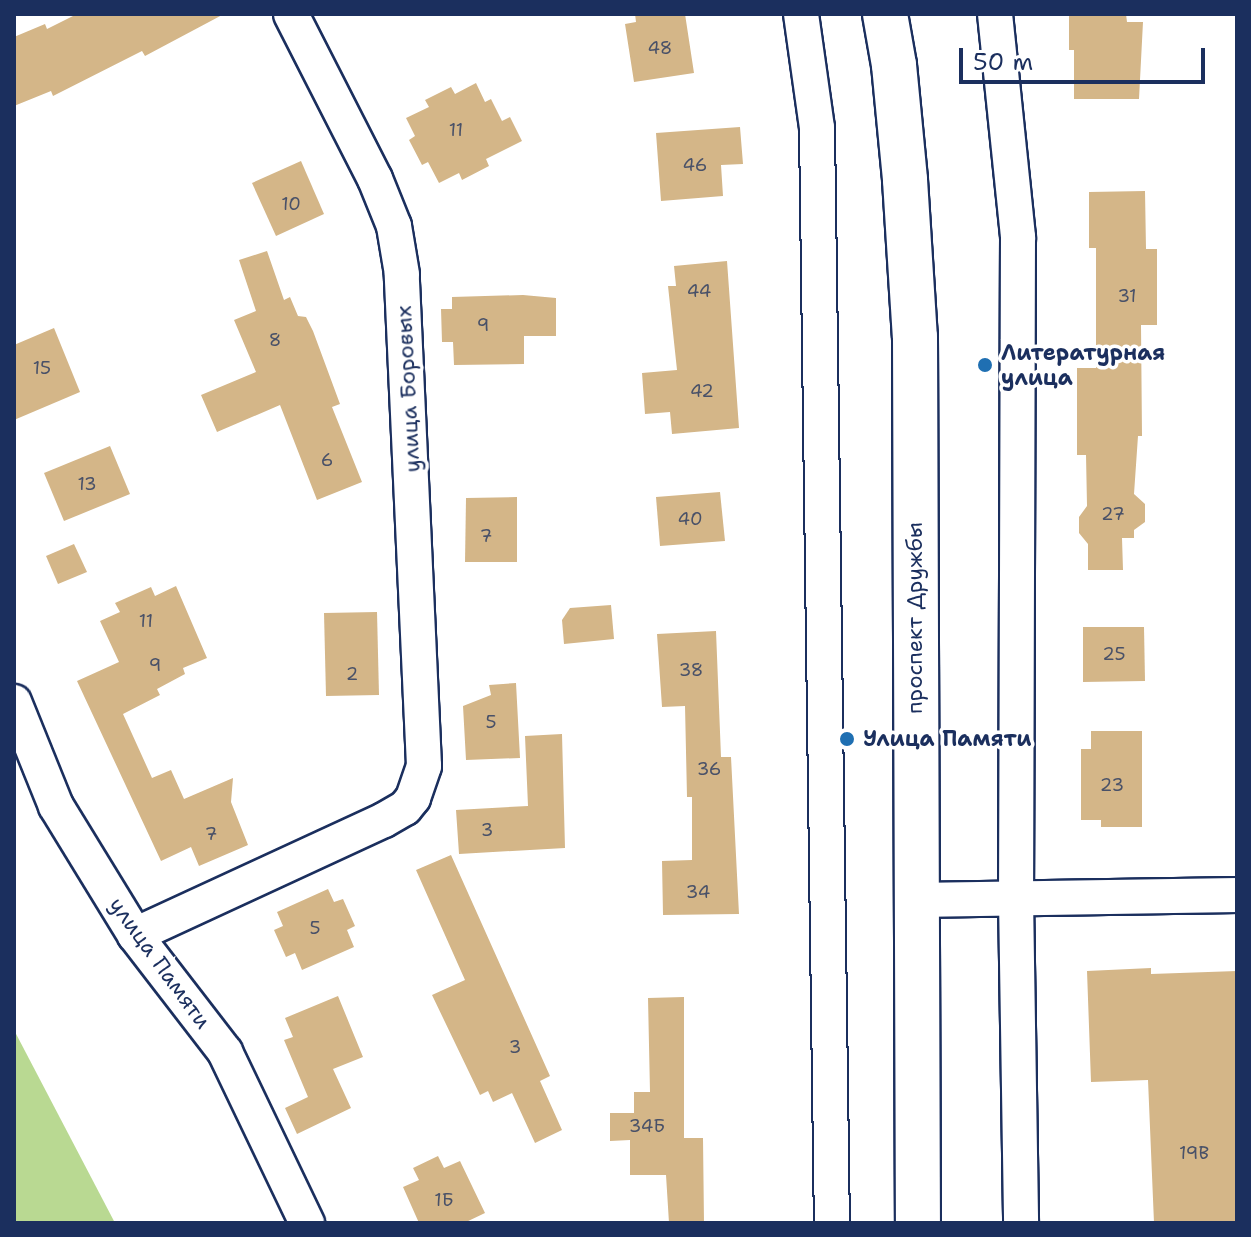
<!DOCTYPE html>
<meta charset="utf-8">
<style>
body{margin:0}
#map{position:relative;width:1251px;height:1237px;overflow:hidden;background:#fff;font-family:"Shantell Sans",sans-serif}
div>[style]{position:absolute}
.green>*{inset:0;background:#b9d992}
.building>*{inset:0;background:#d4b688}
.roads{filter:drop-shadow(2px 0 #1b2f5e) drop-shadow(-2px 0 #1b2f5e) drop-shadow(0 2px #1b2f5e) drop-shadow(0 -2px #1b2f5e)}
.street>*{height:34px;margin:-17px;padding:0 17px;transform-origin:17px;border-radius:17px;background:#fff}
.secondary>*{height:44px;margin:-22px;padding:0 22px;transform-origin:22px;border-radius:22px;background:#fff}
.dots>*{width:22px;height:22px;translate:-50% -50%;box-sizing:border-box;border:4px solid #fff;border-radius:50%}
span{translate:-50% -50%;white-space:nowrap;text-align:center;line-height:1.15;-webkit-text-stroke:7px #fff;paint-order:stroke}
.number-label{font-size:18px;color:#495168}
.number-label span{-webkit-text-stroke-width:0}
.poi-label{font-size:22px;color:#1b2f5e;font-weight:700}
.left{translate:0 -50%;text-align:left}
.street-label{font-size:22px;color:#1b2f5e}
.frame{position:absolute;inset:0;border:16px solid #1b2f5e;pointer-events:none}
.scale{position:absolute;left:959px;top:48px;width:246px;height:36px;box-sizing:border-box;border:4px solid #1b2f5e;border-top:0;padding-left:10px;font-size:24px;line-height:28px;white-space:nowrap;color:#1b2f5e;-webkit-text-stroke:6px #fff;paint-order:stroke}
</style>
<div id="map">
<div class="green">
<i style="clip-path:polygon(14px 1030px,115px 1223px,14px 1223px)"></i>
</div>
<div class="building">
<i style="clip-path:polygon(77px 14px,224px 14px,145px 56px,142px 51px,53px 96px,51px 91px,14px 106px,14px 37px,45px 24px,47px 29px)"></i>
<i style="clip-path:polygon(635px 14px,685px 14px,694px 73px,634px 82px,625px 24px,636px 22px)"></i>
<i style="clip-path:polygon(1069px 14px,1126px 14px,1127px 22px,1143px 22px,1139px 99px,1074px 99px,1074px 50px,1069px 50px)"></i>
<i style="clip-path:polygon(476px 83px,485px 102px,491px 99px,502px 121px,510px 117px,522px 141px,486px 159px,489px 166px,462px 180px,459px 173px,439px 183px,428px 162px,422px 165px,409px 140px,415px 136px,406px 118px,429px 107px,425px 100px,451px 87px,455px 94px)"></i>
<i style="clip-path:polygon(740px 127px,743px 164px,721px 165px,723px 196px,661px 201px,656px 133px)"></i>
<i style="clip-path:polygon(301px 161px,324px 214px,276px 236px,252px 183px)"></i>
<i style="clip-path:polygon(1145px 191px,1146px 249px,1157px 249px,1157px 325px,1141px 325px,1142px 436px,1138px 436px,1134px 494px,1145px 504px,1145px 522px,1134px 530px,1134px 538px,1122px 538px,1123px 570px,1088px 570px,1088px 544px,1079px 533px,1079px 517px,1087px 506px,1086px 455px,1077px 455px,1077px 368px,1096px 368px,1096px 248px,1089px 248px,1089px 192px)"></i>
<i style="clip-path:polygon(267px 251px,284px 300px,290px 297px,298px 316px,306px 317px,313px 331px,340px 404px,332px 407px,362px 482px,317px 500px,280px 405px,217px 432px,201px 395px,256px 372px,234px 320px,256px 311px,239px 260px)"></i>
<i style="clip-path:polygon(727px 261px,739px 428px,672px 434px,670px 412px,645px 414px,642px 373px,677px 370px,668px 286px,676px 286px,674px 266px)"></i>
<i style="clip-path:polygon(523px 295px,556px 298px,556px 336px,524px 336px,524px 364px,454px 365px,453px 342px,442px 342px,441px 309px,452px 309px,452px 297px)"></i>
<i style="clip-path:polygon(54px 328px,80px 392px,14px 420px,14px 345px)"></i>
<i style="clip-path:polygon(110px 446px,130px 494px,64px 521px,44px 473px)"></i>
<i style="clip-path:polygon(720px 492px,725px 541px,660px 546px,656px 497px)"></i>
<i style="clip-path:polygon(517px 497px,517px 562px,465px 562px,466px 498px)"></i>
<i style="clip-path:polygon(74px 544px,87px 572px,58px 584px,46px 556px)"></i>
<i style="clip-path:polygon(176px 586px,207px 658px,183px 668px,185px 674px,157px 689px,160px 695px,123px 714px,152px 778px,171px 770px,184px 799px,233px 778px,231px 802px,248px 845px,199px 866px,191px 847px,161px 861px,77px 681px,119px 662px,100px 621px,120px 612px,115px 603px,151px 587px,155px 596px)"></i>
<i style="clip-path:polygon(611px 605px,614px 639px,564px 644px,562px 620px,570px 608px)"></i>
<i style="clip-path:polygon(377px 612px,379px 695px,326px 696px,324px 613px)"></i>
<i style="clip-path:polygon(1083px 627px,1144px 627px,1145px 681px,1083px 682px)"></i>
<i style="clip-path:polygon(716px 631px,721px 757px,731px 757px,739px 914px,663px 915px,662px 861px,692px 860px,692px 797px,687px 797px,685px 706px,662px 707px,657px 634px)"></i>
<i style="clip-path:polygon(516px 683px,520px 758px,466px 760px,463px 706px,491px 695px,489px 685px)"></i>
<i style="clip-path:polygon(1091px 731px,1142px 731px,1142px 827px,1101px 827px,1101px 820px,1081px 820px,1081px 749px,1091px 749px)"></i>
<i style="clip-path:polygon(562px 734px,565px 848px,459px 854px,456px 810px,528px 806px,525px 736px)"></i>
<i style="clip-path:polygon(451px 855px,550px 1076px,540px 1081px,562px 1130px,535px 1143px,512px 1093px,493px 1102px,488px 1091px,480px 1095px,432px 995px,465px 980px,416px 870px)"></i>
<i style="clip-path:polygon(328px 889px,334px 902px,343px 899px,355px 926px,347px 930px,354px 947px,302px 970px,295px 953px,286px 957px,274px 930px,283px 926px,277px 912px)"></i>
<i style="clip-path:polygon(1151px 968px,1151px 974px,1237px 971px,1237px 1223px,1154px 1223px,1148px 1080px,1091px 1082px,1087px 971px)"></i>
<i style="clip-path:polygon(338px 996px,363px 1057px,333px 1069px,351px 1108px,297px 1134px,285px 1108px,308px 1097px,284px 1040px,293px 1037px,285px 1018px)"></i>
<i style="clip-path:polygon(684px 997px,684px 1138px,703px 1138px,704px 1223px,669px 1223px,666px 1175px,630px 1175px,630px 1140px,610px 1141px,610px 1113px,634px 1113px,634px 1092px,650px 1092px,648px 998px)"></i>
<i style="clip-path:polygon(438px 1156px,444px 1168px,460px 1161px,485px 1213px,464px 1223px,419px 1223px,403px 1187px,419px 1180px,413px 1168px)"></i>
</div>
<div class="roads">
<div class="street">
<i style="left:801px;top:14px;width:115px;rotate:82deg"></i>
<i style="left:817px;top:128px;width:1095px;rotate:89.22deg"></i>
<i style="left:995px;top:14px;width:224px;rotate:84.1deg"></i>
<i style="left:1018px;top:237px;width:661px;rotate:90.17deg"></i>
<i style="left:1016px;top:898px;width:325px;rotate:89.1deg"></i>
<i style="left:14px;top:702px;width:112px;rotate:68deg"></i>
<i style="left:56px;top:806px;width:151px;rotate:58.5deg"></i>
<i style="left:135px;top:935px;width:148px;rotate:52.4deg"></i>
<i style="left:225px;top:1052px;width:190px;rotate:64.4deg"></i>
<i style="left:916px;top:900px;width:321px;rotate:-0.9deg"></i>
<i style="left:135px;top:935px;width:274px;rotate:-24.8deg"></i>
<i style="left:384px;top:820px;width:24px;rotate:-30deg"></i>
<i style="left:405px;top:808px;width:13px;rotate:-51deg"></i>
<i style="left:413px;top:798px;width:34px;rotate:-71deg"></i>
<i style="left:424px;top:766px;width:492px;rotate:-92.6deg"></i>
<i style="left:402px;top:274px;width:49px;rotate:-99.5deg"></i>
<i style="left:394px;top:226px;width:51px;rotate:-112deg"></i>
<i style="left:375px;top:179px;width:185px;rotate:-117deg"></i>
</div>
<div class="secondary">
<i style="left:885px;top:14px;width:52px;rotate:80deg"></i>
<i style="left:894px;top:65px;width:116px;rotate:84.5deg"></i>
<i style="left:905px;top:180px;width:157px;rotate:86.4deg"></i>
<i style="left:915px;top:337px;width:886px;rotate:89.81deg"></i>
</div>
</div>
<div class="dots">
<i style="left:985px;top:365px;background:#1f6fb2"></i>
<i style="left:847px;top:739px;background:#1f6fb2"></i>
</div>
<div class="number-label">
<span style="left:660px;top:48px">48</span>
<span style="left:456px;top:130px">11</span>
<span style="left:695px;top:165px">46</span>
<span style="left:291px;top:204px">10</span>
<span style="left:699px;top:291px">44</span>
<span style="left:1127px;top:296px">31</span>
<span style="left:483px;top:325px">9</span>
<span style="left:275px;top:340px">8</span>
<span style="left:42px;top:368px">15</span>
<span style="left:702px;top:391px">42</span>
<span style="left:327px;top:460px">6</span>
<span style="left:87px;top:484px">13</span>
<span style="left:1113px;top:514px">27</span>
<span style="left:690px;top:519px">40</span>
<span style="left:486px;top:536px">7</span>
<span style="left:146px;top:621px">11</span>
<span style="left:1114px;top:654px">25</span>
<span style="left:155px;top:665px">9</span>
<span style="left:691px;top:670px">38</span>
<span style="left:352px;top:674px">2</span>
<span style="left:491px;top:722px">5</span>
<span style="left:709px;top:769px">36</span>
<span style="left:1112px;top:785px">23</span>
<span style="left:487px;top:830px">3</span>
<span style="left:211px;top:834px">7</span>
<span style="left:698px;top:892px">34</span>
<span style="left:315px;top:928px">5</span>
<span style="left:515px;top:1047px">3</span>
<span style="left:647px;top:1126px">34Б</span>
<span style="left:1194px;top:1153px">19В</span>
<span style="left:444px;top:1200px">1Б</span>
</div>
<div class="poi-label">
<span class="left" style="left:1001px;top:365px">Литературная<br>улица</span>
<span class="left" style="left:863px;top:739px">Улица Памяти</span>
</div>
<div class="street-label">
<span style="left:408px;top:389px;rotate:-93deg">улица Боровых</span>
<span style="left:915px;top:618px;rotate:-90deg">проспект Дружбы</span>
<span style="left:160px;top:963px;rotate:54deg">улица Памяти</span>
</div>
<div class="frame"></div>
<div class="scale">50 m</div>
</div>
